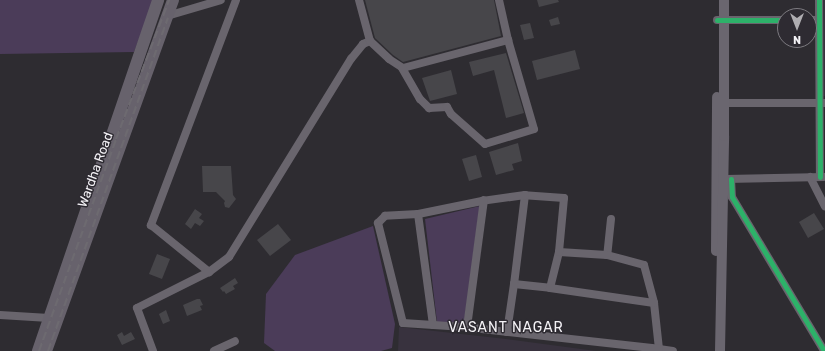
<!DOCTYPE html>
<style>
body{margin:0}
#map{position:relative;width:825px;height:351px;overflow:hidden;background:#2e2c31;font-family:Rubik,sans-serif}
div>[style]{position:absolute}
.built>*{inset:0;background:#38323e}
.green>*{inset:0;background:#4b3c59}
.building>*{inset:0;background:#47464a}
.minor>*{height:8px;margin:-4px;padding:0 4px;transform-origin:4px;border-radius:4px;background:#69656d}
.major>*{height:10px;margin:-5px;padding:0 5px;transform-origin:5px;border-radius:5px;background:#6a666f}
.highway>*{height:12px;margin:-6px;padding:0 6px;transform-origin:6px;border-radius:6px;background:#67626c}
.rail>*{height:2px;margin-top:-1px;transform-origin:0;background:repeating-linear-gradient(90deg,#6d6a70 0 8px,transparent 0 12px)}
.cycleway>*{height:5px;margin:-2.5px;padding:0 2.5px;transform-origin:2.5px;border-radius:2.5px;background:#2db169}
span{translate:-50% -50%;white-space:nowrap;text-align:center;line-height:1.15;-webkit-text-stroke:3px #2e2b32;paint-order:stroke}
.street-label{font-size:13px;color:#f4f2f6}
.neighbourhood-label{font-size:14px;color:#f4f2f6;letter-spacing:1px}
.north{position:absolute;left:777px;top:8px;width:40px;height:40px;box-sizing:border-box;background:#2e2b32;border:1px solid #7d7b80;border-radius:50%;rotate:180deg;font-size:11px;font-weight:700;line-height:16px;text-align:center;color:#f4f2f6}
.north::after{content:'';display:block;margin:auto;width:14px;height:18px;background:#afadb1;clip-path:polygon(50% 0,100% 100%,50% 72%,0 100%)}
</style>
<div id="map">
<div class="built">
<i style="clip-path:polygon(822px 0,825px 0,825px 96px,819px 96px)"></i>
<i style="clip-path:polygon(399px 327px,506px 339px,596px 351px,398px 351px)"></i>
</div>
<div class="green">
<i style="clip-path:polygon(0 0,154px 0,134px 52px,0 54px)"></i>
<i style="clip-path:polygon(480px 206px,464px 323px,437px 322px,425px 219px)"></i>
<i style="clip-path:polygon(373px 226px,395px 324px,392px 348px,381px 351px,275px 351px,264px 343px,266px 294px,295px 255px)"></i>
</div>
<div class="building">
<i style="clip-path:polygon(365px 0,494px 0,501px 36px,403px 62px,393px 55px,375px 38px)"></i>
<i style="clip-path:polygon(537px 0,558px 0,559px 2px,539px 7px)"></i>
<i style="clip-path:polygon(558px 17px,560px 24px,551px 26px,549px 20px)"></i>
<i style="clip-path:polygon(530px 23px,534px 38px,524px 40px,520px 25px)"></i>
<i style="clip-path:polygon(575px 50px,580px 69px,537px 80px,532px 61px)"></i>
<i style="clip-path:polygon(506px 53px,524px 113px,506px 118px,494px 70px,473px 76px,469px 62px)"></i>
<i style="clip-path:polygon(451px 70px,457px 94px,430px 101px,422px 78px)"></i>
<i style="clip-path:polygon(518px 143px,522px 161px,512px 164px,514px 170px,496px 175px,489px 152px)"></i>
<i style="clip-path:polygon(476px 155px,482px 177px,469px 181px,462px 159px)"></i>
<i style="clip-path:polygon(202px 166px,231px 166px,233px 195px,236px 199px,229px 208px,225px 207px,224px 203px,225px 201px,216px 192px,203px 192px)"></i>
<i style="clip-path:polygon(195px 209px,202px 214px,199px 218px,204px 221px,200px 226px,195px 223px,191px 229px,185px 224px)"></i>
<i style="clip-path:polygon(814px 213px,824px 229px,808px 238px,799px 222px)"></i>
<i style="clip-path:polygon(278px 224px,291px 240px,270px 256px,257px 240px)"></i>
<i style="clip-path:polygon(157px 254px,170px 259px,162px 279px,149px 274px)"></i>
<i style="clip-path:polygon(235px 278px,238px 283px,233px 286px,235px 289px,226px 294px,224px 291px,223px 292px,220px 288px)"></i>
<i style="clip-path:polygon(197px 299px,200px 299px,203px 305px,200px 306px,202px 310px,187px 316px,183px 305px)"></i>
<i style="clip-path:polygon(166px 310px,170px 321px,163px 324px,159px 314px)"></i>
<i style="clip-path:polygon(122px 332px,124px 336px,131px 332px,135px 339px,122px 345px,117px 335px)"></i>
</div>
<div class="minor">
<i style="left:236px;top:0;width:241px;rotate:110.7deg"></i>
<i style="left:151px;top:225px;width:75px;rotate:39deg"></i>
<i style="left:209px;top:272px;width:25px;rotate:-37deg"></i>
<i style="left:229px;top:257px;width:233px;rotate:-58.4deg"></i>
<i style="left:351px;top:59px;width:19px;rotate:-51deg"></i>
<i style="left:363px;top:44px;width:8px;rotate:-23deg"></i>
<i style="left:370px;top:41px;width:26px;rotate:43deg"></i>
<i style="left:389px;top:59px;width:17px;rotate:33deg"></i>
<i style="left:403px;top:68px;width:109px;rotate:-14.9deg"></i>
<i style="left:508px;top:40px;width:41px;rotate:-102.7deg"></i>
<i style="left:359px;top:0;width:42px;rotate:75deg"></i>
<i style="left:819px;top:0;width:177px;rotate:89.7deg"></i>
<i style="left:167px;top:16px;width:56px;rotate:-16.5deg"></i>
<i style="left:717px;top:20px;width:68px"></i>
<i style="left:809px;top:20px;width:10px"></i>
<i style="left:402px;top:68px;width:36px;rotate:60deg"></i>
<i style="left:420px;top:99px;width:13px;rotate:45deg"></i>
<i style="left:429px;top:108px;width:18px;rotate:-3deg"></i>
<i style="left:447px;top:107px;width:8px;rotate:60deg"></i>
<i style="left:451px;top:114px;width:45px;rotate:41.4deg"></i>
<i style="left:485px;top:144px;width:51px;rotate:-17deg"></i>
<i style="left:534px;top:129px;width:93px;rotate:-106.3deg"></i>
<i style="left:718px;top:103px;width:107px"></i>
<i style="left:810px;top:177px;width:33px;rotate:63deg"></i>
<i style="left:726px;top:179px;width:98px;rotate:-1.2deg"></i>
<i style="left:731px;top:179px;width:18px;rotate:87deg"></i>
<i style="left:732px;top:197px;width:179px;rotate:59.1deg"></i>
<i style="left:525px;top:195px;width:90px;rotate:97deg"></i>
<i style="left:514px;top:284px;width:36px;rotate:6deg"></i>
<i style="left:418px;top:214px;width:112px;rotate:82.3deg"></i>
<i style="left:611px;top:219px;width:36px;rotate:96deg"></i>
<i style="left:607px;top:255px;width:38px;rotate:15deg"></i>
<i style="left:644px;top:265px;width:39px;rotate:75deg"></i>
<i style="left:654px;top:303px;width:46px;rotate:83.8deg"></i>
<i style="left:659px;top:349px;width:14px;rotate:8deg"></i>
<i style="left:559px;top:252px;width:37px;rotate:104deg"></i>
<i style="left:550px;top:288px;width:105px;rotate:8.2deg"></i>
<i style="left:607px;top:255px;width:48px;rotate:-176.4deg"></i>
<i style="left:559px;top:252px;width:54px;rotate:-84.7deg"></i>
<i style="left:564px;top:198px;width:39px;rotate:-176deg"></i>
<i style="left:525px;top:195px;width:43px;rotate:172.1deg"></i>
<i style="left:482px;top:201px;width:65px;rotate:168.5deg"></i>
<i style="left:418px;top:214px;width:33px;rotate:177deg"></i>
<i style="left:385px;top:216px;width:10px;rotate:135deg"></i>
<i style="left:378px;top:223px;width:103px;rotate:76deg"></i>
<i style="left:403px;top:323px;width:61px;rotate:3.8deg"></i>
<i style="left:464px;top:327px;width:196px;rotate:6.4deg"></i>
<i style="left:0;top:315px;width:49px;rotate:3.5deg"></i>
<i style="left:467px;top:327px;width:128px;rotate:-82.4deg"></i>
<i style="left:507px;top:332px;width:49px;rotate:-81.7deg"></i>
<i style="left:153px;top:351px;width:46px;rotate:-110.4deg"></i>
<i style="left:137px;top:308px;width:80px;rotate:-26.6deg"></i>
<i style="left:214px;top:351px;width:23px;rotate:-25deg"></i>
</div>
<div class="major">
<i style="left:716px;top:251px;width:154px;rotate:-89.6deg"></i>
<i style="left:720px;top:351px;width:215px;rotate:-88.9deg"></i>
<i style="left:724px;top:136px;width:136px;rotate:-90deg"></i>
</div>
<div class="highway">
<i style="left:38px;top:351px;width:371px;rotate:-71.1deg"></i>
<i style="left:46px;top:351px;width:373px;rotate:-70.1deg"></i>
</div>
<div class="rail">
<i style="left:39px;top:351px;width:226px;rotate:-70deg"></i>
<i style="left:116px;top:139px;width:149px;rotate:-69.1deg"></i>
<i style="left:48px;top:351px;width:354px;rotate:-70.2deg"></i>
</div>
<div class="cycleway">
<i style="left:819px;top:0;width:177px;rotate:89.7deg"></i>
<i style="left:717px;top:20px;width:68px"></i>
<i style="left:731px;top:179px;width:18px;rotate:87deg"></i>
<i style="left:732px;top:197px;width:179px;rotate:59.1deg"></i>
</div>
<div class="street-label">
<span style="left:96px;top:170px;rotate:-70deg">Wardha Road</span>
</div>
<div class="neighbourhood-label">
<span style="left:506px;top:328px">VASANT NAGAR</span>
</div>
<div class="north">N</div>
</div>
